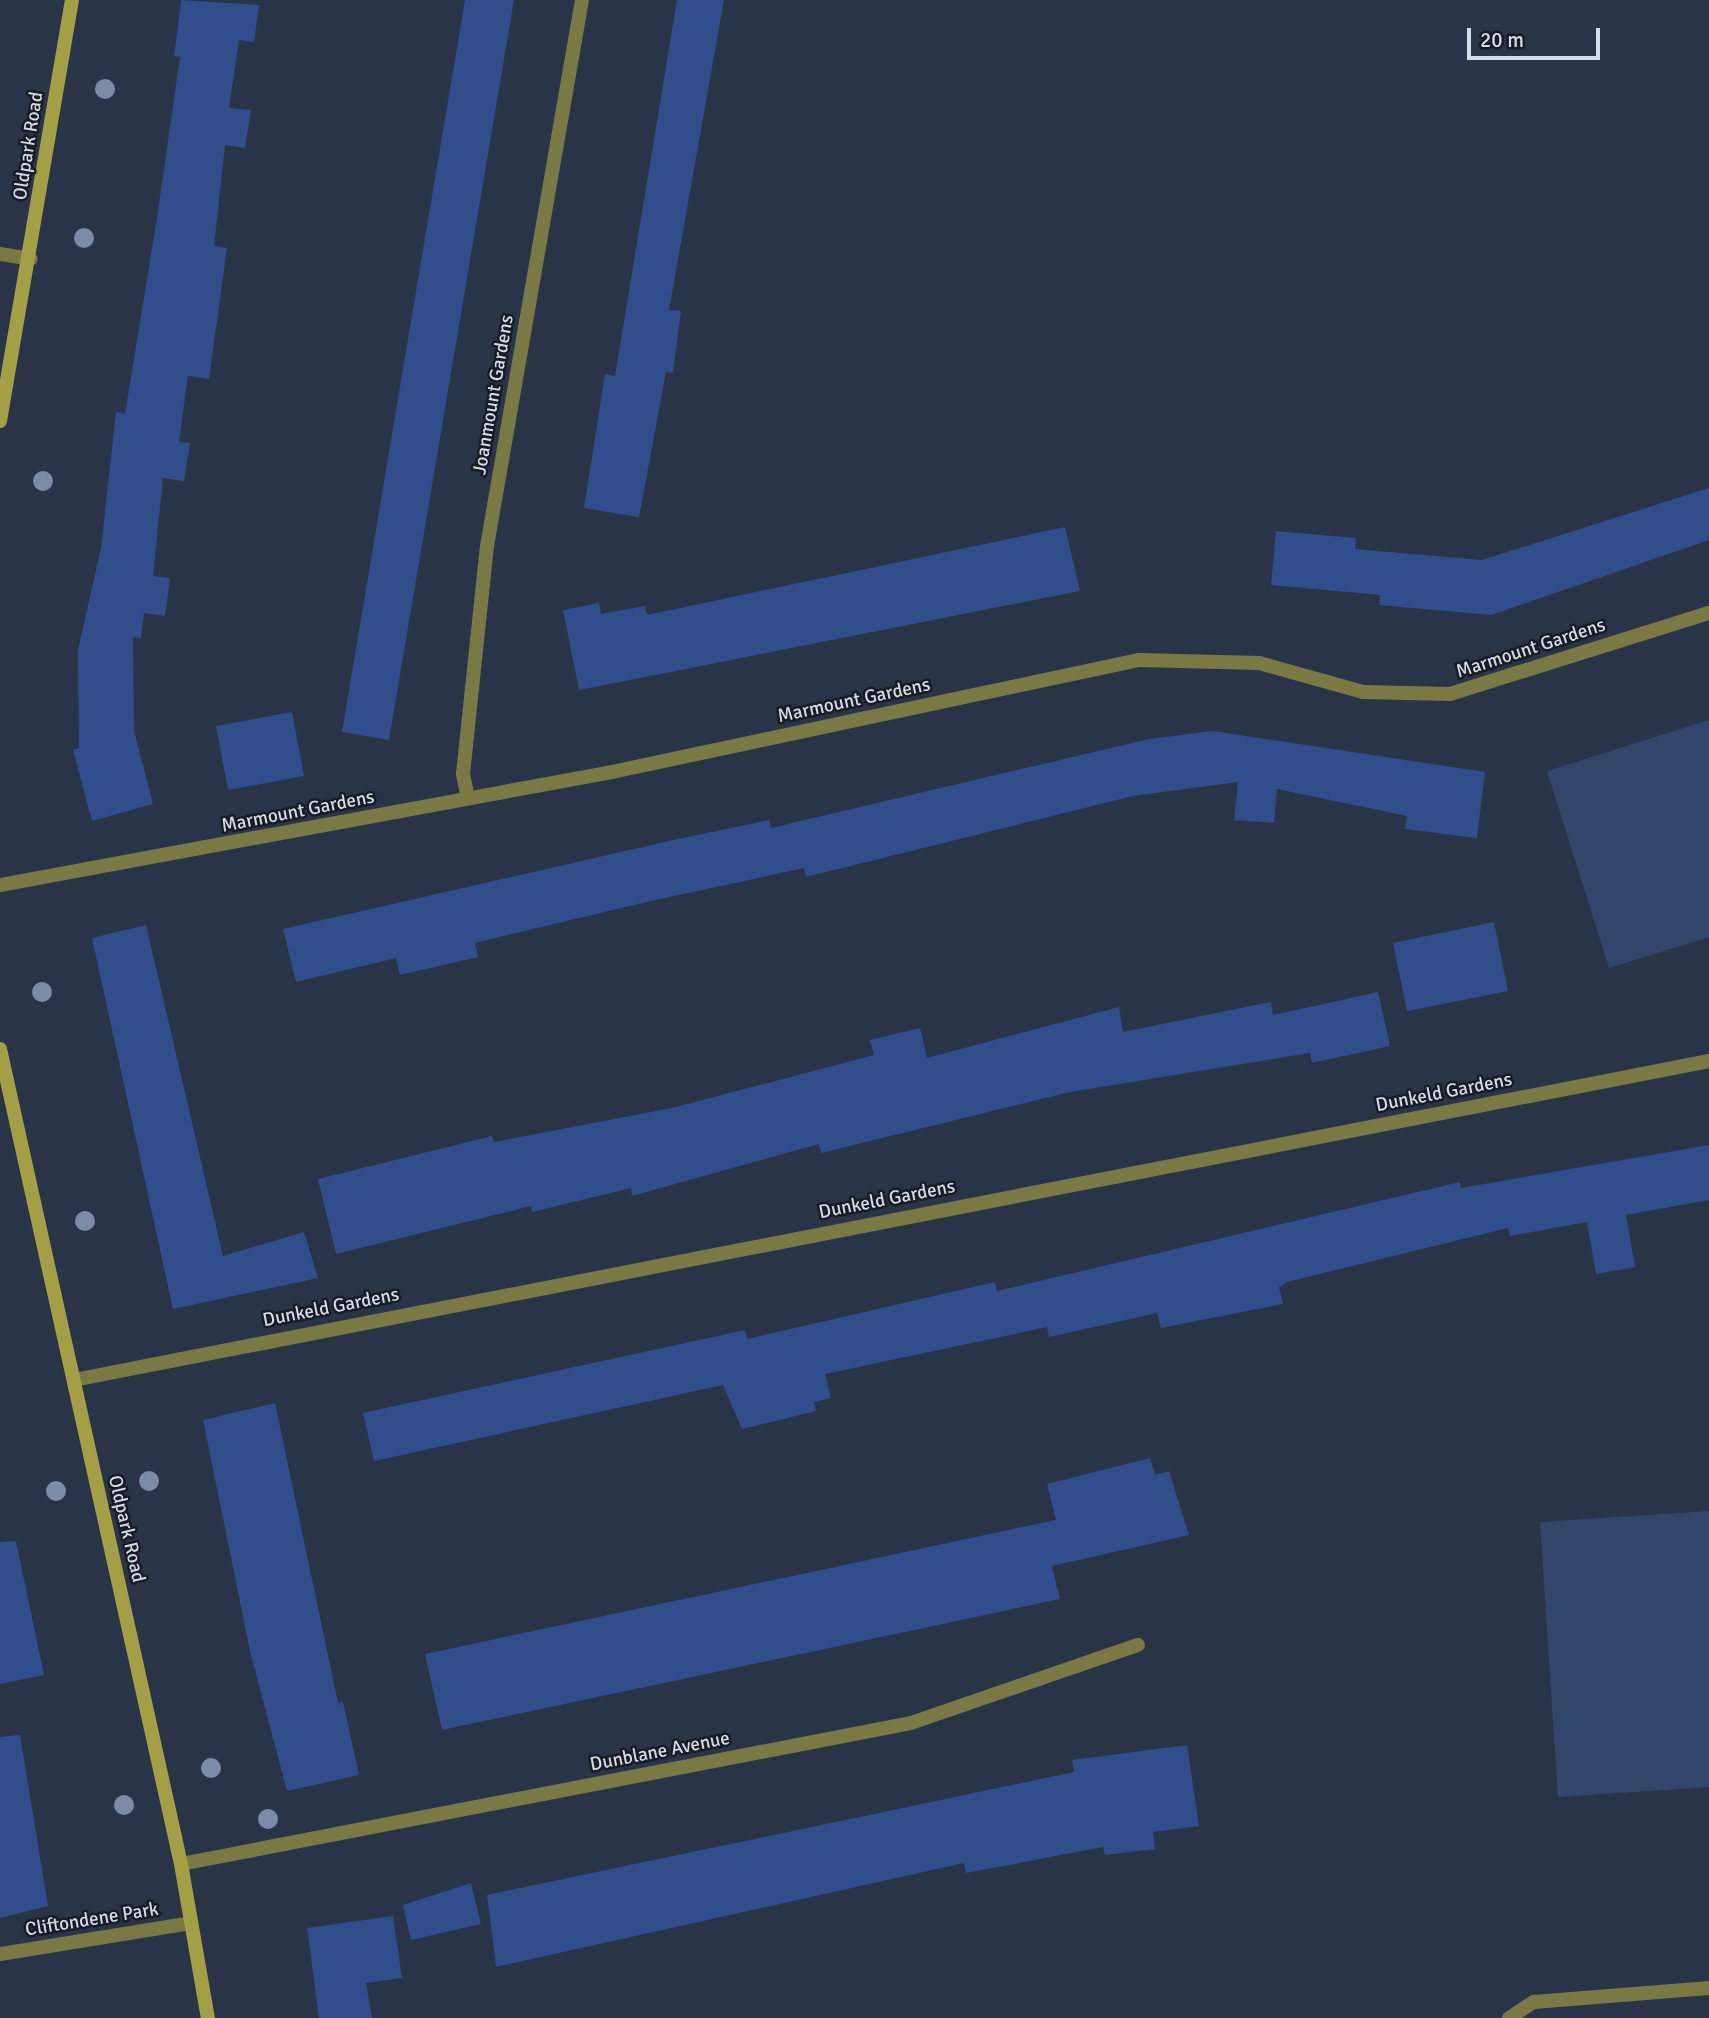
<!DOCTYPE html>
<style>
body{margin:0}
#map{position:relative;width:1709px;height:2018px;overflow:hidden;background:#2a3448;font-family:Signika,sans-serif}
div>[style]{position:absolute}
.green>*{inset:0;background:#32456b}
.building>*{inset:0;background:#2f4e8b}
.service>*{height:14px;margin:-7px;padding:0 7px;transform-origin:7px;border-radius:7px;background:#7a7943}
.minor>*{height:14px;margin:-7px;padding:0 7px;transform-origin:7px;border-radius:7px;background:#7a7943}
.secondary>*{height:14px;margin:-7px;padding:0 7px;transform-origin:7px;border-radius:7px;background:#a29f44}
.trees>*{width:20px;height:20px;margin:-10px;border-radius:50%;background:#7c8ba8}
span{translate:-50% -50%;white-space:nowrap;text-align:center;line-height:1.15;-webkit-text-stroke:5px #171c25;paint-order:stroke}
.street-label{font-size:19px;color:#d5dce9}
.scale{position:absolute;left:1467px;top:28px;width:133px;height:32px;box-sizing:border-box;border:4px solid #d5dce9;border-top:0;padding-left:9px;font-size:21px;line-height:24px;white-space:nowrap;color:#d5dce9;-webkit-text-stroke:5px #171c25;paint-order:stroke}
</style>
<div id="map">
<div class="green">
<i style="clip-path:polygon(1709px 720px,1709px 937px,1609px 968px,1547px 771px)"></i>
<i style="clip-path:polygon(1709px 1511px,1709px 1787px,1558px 1797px,1540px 1522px)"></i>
</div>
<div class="building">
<i style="clip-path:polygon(181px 0,259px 5px,254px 42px,239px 40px,229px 108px,251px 110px,245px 148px,225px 145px,214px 246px,227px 248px,209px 379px,188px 376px,179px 442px,190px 443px,184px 481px,163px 478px,153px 576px,170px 578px,165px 616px,144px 613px,141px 638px,133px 637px,134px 731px,153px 804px,92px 821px,73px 750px,79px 748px,78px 650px,101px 548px,116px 412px,125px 414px,157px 218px,180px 57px,174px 56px)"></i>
<i style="clip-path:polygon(465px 0,514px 0,389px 740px,342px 732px)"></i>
<i style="clip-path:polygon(677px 0,724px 0,669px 310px,681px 311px,673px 373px,666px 372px,639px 517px,584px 508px,605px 374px,615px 376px)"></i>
<i style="clip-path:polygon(1709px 488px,1709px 540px,1491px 615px,1379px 605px,1380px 595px,1271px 585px,1276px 531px,1356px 538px,1355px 549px,1482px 560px)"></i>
<i style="clip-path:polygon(1065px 527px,1080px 591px,579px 690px,563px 610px,599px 603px,601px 614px,645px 606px,647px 615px)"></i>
<i style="clip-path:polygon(292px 712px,304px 776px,228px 790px,216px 726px)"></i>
<i style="clip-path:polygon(1213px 731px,1485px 772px,1477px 838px,1405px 829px,1407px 816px,1277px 789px,1274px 823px,1234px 820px,1238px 782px,1133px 796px,806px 877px,804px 868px,642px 903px,475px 943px,478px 957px,400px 975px,396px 958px,296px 982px,283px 929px,669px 841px,769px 820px,771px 828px,1149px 739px)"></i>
<i style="clip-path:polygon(1494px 922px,1508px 991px,1407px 1011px,1393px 943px)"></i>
<i style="clip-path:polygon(146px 925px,223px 1256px,304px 1232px,318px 1278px,173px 1309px,92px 938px)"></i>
<i style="clip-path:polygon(1378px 992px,1390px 1046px,1312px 1063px,1310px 1053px,1070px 1092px,821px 1153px,819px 1144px,632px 1196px,631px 1188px,532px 1212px,531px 1206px,336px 1254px,318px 1179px,492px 1136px,494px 1142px,672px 1108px,874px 1055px,870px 1040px,920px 1028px,927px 1058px,1119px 1007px,1123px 1032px,1271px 1002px,1273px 1015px)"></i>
<i style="clip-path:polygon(1709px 1145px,1709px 1200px,1626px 1215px,1635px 1267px,1596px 1274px,1587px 1222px,1510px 1236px,1508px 1228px,1287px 1282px,1279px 1287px,1283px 1304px,1161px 1328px,1157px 1313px,1049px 1337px,1047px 1327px,825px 1374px,831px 1398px,814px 1402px,816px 1411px,742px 1429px,723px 1385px,374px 1461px,363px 1413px,745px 1330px,747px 1339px,995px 1282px,997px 1291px,1460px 1182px,1461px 1188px)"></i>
<i style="clip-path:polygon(275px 1403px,338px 1703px,343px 1702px,359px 1775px,287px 1791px,250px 1651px,203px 1420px)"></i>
<i style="clip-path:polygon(1150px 1458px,1155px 1475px,1169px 1471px,1189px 1535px,1052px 1566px,1060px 1599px,442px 1730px,425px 1654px,1056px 1520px,1047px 1484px)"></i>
<i style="clip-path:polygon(16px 1541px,44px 1675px,0 1684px,0 1542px)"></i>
<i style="clip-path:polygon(20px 1735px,48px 1906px,0 1918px,0 1737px)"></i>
<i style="clip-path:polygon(1187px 1745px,1199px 1826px,1153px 1832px,1155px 1849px,1105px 1855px,1103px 1847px,966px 1873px,964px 1863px,496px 1967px,487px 1895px,1074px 1772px,1072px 1760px)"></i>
<i style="clip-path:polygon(471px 1883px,481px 1924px,411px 1940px,403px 1905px)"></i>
<i style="clip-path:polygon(393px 1916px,402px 1978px,366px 1983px,372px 2018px,319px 2018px,307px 1928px)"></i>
</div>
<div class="service">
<i style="left:1509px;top:2018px;width:30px;rotate:-33deg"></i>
<i style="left:1534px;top:2002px;width:176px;rotate:-4.6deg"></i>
</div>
<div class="minor">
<i style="left:0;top:254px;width:31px;rotate:9deg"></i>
<i style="left:468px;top:798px;width:25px;rotate:-102deg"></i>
<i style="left:463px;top:774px;width:229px;rotate:-84deg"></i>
<i style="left:487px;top:546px;width:554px;rotate:-80.13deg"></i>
<i style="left:0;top:885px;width:622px;rotate:-10.46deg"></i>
<i style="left:612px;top:772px;width:539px;rotate:-12deg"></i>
<i style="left:1139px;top:660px;width:120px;rotate:1.4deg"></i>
<i style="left:1259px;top:663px;width:108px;rotate:15.6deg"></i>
<i style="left:1363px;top:692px;width:87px;rotate:1.3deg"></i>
<i style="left:1450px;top:694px;width:271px;rotate:-17.4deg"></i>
<i style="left:74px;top:1380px;width:1666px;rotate:-11.04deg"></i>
<i style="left:181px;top:1864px;width:743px;rotate:-10.93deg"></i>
<i style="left:911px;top:1723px;width:240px;rotate:-19deg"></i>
<i style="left:0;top:1954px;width:193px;rotate:-9.2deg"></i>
</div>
<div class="secondary">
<i style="left:0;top:421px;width:427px;rotate:-80.3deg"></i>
<i style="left:0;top:1049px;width:835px;rotate:77.48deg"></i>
<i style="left:181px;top:1864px;width:156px;rotate:80.1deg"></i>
</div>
<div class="trees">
<i style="left:105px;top:89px"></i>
<i style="left:84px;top:238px"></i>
<i style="left:43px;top:481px"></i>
<i style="left:42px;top:992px"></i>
<i style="left:85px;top:1221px"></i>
<i style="left:149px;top:1481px"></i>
<i style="left:56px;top:1491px"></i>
<i style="left:211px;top:1768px"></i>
<i style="left:124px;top:1805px"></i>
<i style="left:268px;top:1819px"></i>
</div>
<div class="street-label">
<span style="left:29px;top:146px;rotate:-81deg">Oldpark Road</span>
<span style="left:494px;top:395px;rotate:-80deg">Joanmount Gardens</span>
<span style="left:1531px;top:649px;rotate:-18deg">Marmount Gardens</span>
<span style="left:854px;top:701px;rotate:-12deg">Marmount Gardens</span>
<span style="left:298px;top:812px;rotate:-11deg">Marmount Gardens</span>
<span style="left:1444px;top:1093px;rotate:-11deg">Dunkeld Gardens</span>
<span style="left:887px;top:1200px;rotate:-11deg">Dunkeld Gardens</span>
<span style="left:331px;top:1308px;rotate:-11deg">Dunkeld Gardens</span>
<span style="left:126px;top:1529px;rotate:77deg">Oldpark Road</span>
<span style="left:660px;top:1752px;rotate:-11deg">Dunblane Avenue</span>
<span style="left:92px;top:1920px;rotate:-9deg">Cliftondene Park</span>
</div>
<div class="scale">20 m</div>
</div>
